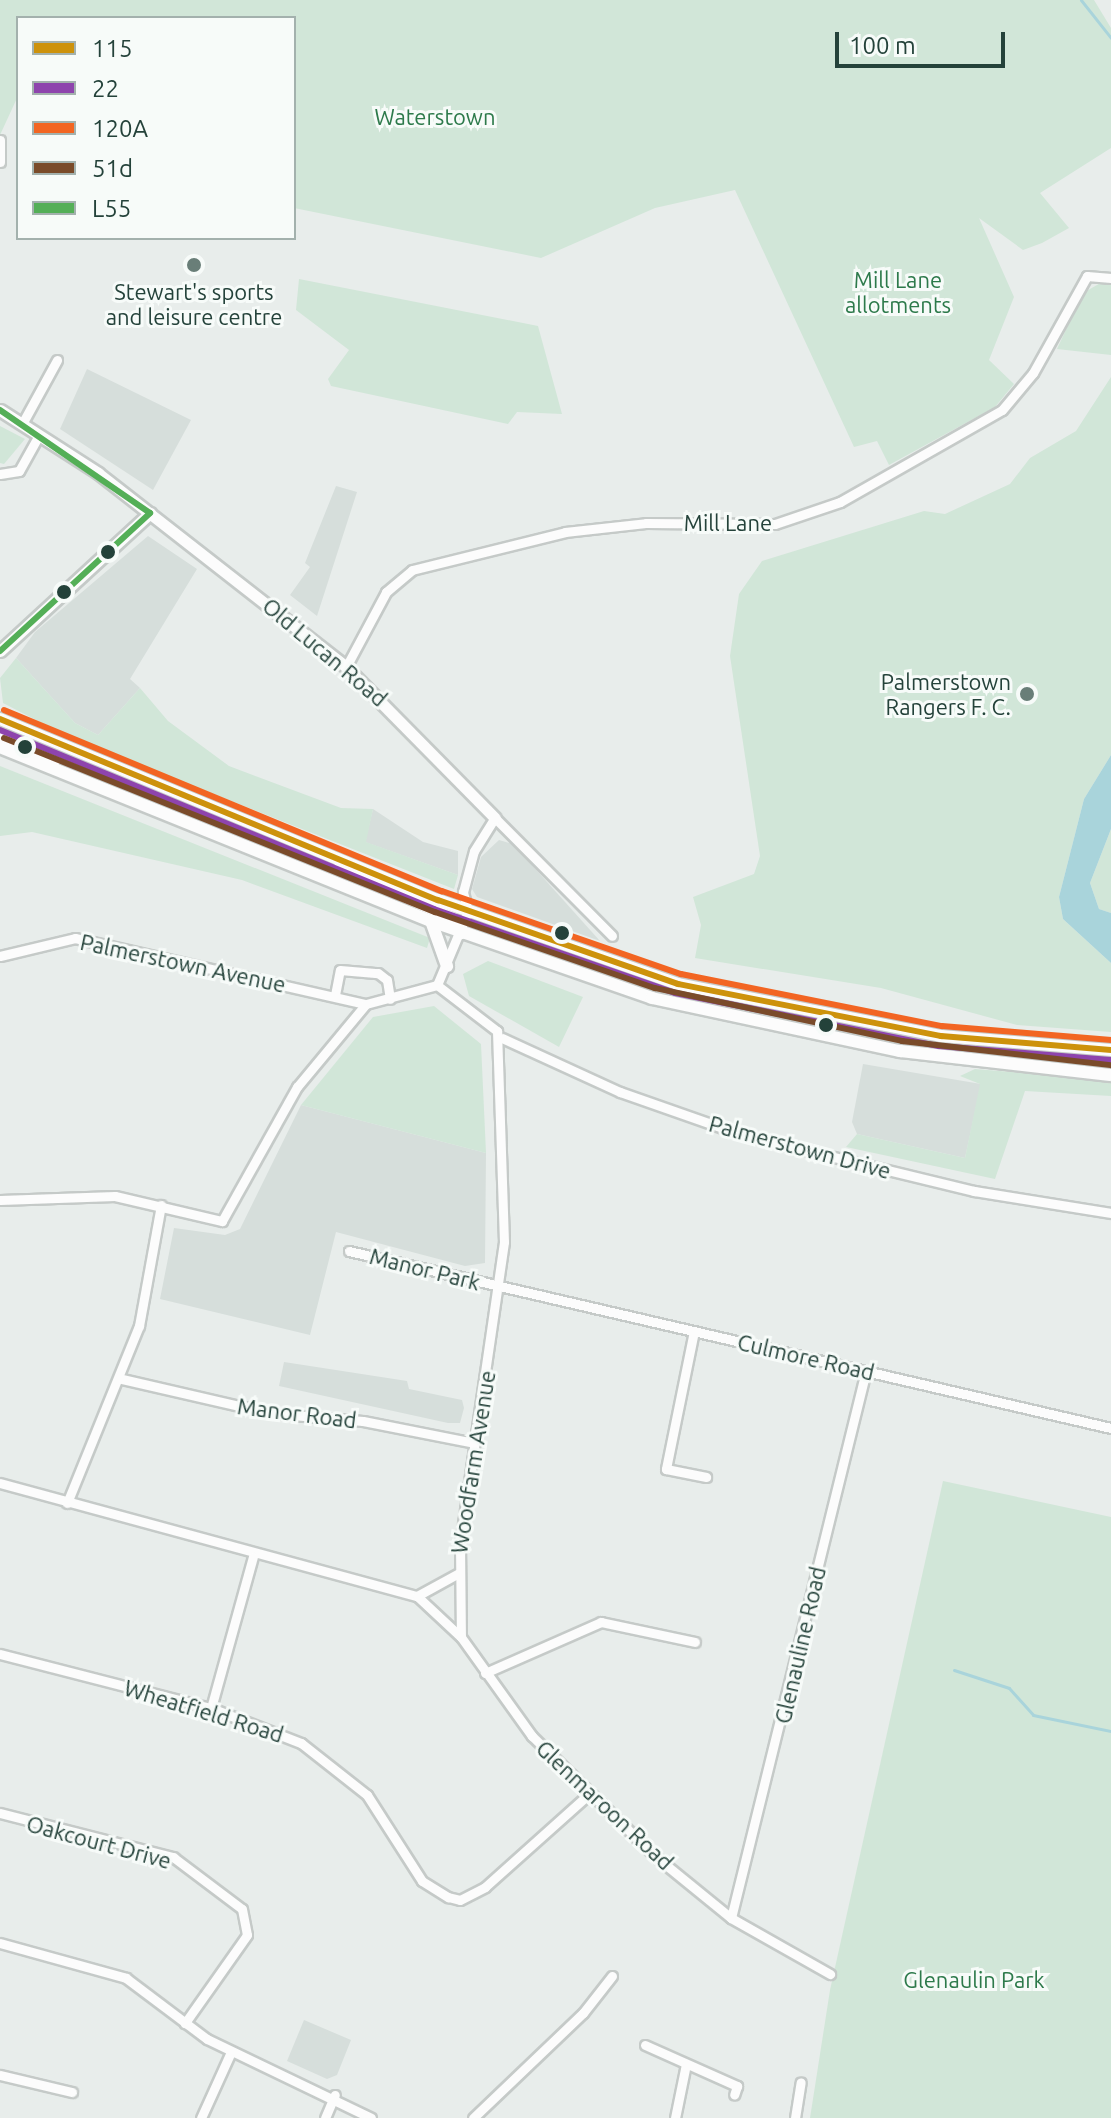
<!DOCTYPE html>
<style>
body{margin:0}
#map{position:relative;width:1111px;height:2118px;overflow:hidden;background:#e8edeb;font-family:Ubuntu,sans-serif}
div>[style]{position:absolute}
.built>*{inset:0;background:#d6dedb}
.green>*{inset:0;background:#d1e6d8}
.water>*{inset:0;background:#a9d4db}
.stream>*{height:3px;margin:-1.5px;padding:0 1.5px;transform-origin:1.5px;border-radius:1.5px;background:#a9d4db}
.roads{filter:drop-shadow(2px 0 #c5cac8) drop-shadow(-2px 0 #c5cac8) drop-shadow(0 2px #c5cac8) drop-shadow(0 -2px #c5cac8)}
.minor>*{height:9px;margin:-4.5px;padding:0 4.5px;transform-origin:4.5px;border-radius:4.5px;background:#fcfcfc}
.tertiary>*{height:11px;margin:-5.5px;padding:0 5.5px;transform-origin:5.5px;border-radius:5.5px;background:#fcfcfc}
.secondary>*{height:12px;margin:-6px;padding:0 6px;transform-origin:6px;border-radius:6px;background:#fcfcfc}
.bus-1>*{height:6px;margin:-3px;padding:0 3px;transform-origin:3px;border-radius:3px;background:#cd920c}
.bus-2>*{height:6px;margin:-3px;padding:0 3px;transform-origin:3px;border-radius:3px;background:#8e44ad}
.bus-3>*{height:6px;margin:-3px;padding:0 3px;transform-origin:3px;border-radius:3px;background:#f26522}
.bus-4>*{height:6px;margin:-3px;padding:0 3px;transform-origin:3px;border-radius:3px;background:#7a4b2a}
.bus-5>*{height:6px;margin:-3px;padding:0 3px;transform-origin:3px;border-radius:3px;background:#54af57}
.dots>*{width:22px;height:22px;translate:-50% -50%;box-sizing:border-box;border:4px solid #f7fbf9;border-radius:50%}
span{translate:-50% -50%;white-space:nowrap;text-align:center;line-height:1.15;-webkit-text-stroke:6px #f7fbf9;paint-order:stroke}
.park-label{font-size:22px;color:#2d7a4b}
.poi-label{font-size:22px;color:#24423a}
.right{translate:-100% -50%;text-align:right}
.street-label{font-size:22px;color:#24423a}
.legend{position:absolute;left:16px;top:16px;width:280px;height:224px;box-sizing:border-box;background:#f7fbf9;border:2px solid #a3b1ad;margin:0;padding:10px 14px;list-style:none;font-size:24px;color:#24423a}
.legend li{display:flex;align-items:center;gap:16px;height:40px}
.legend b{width:40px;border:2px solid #a3b1ad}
.scale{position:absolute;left:835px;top:32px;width:170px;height:36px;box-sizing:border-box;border:4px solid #24423a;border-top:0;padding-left:10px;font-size:24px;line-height:28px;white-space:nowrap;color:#24423a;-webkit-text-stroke:6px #f7fbf9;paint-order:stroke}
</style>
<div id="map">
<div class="built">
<i style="clip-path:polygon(87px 369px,191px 420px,153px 490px,60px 429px)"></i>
<i style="clip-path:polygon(336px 486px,357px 492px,317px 616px,290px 595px,310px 567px,305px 563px)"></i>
<i style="clip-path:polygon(148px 536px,197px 569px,130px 679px,140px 688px,98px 735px,75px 723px,16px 658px,35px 632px)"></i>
<i style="clip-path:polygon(373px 809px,423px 842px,458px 851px,458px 875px,365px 842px)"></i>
<i style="clip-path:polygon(499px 840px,513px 844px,600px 941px,477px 897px,472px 889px,481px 857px)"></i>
<i style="clip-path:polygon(863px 1064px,981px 1084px,965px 1158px,857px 1134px,852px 1122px)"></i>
<i style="clip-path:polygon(301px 1105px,486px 1153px,485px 1263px,465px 1266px,336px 1232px,310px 1335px,160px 1299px,174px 1228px,225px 1235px,240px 1229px)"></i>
<i style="clip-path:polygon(284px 1362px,407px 1381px,409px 1389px,462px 1400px,464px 1408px,460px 1423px,448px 1423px,279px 1386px)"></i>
<i style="clip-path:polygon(304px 2020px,351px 2040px,337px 2075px,327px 2079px,287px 2061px)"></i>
</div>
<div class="green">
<i style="clip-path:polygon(0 0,1094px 0,1111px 28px,1111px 148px,1040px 193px,1069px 228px,1042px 243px,1023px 250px,979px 218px,1014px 297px,989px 360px,1014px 384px,995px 407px,889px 465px,877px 441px,854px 447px,735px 190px,655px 208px,541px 258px,294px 208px,294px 18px,18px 18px,18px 96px,0 135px)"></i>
<i style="clip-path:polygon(299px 279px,538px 326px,562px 414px,517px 412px,508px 424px,331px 386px,328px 379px,349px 350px,296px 310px)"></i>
<i style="clip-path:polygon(1104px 281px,1111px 285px,1111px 355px,1057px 349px,1083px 293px)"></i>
<i style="clip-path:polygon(1111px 377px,1111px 755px,1084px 799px,1059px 897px,1063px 919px,1111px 963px,1111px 1032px,1017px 1025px,881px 988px,695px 958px,701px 925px,693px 897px,754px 874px,760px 856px,730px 656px,739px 594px,762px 561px,924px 511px,945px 514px,1010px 484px,1030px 458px,1076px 431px)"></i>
<i style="clip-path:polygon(0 426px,25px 439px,4px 464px,0 463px)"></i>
<i style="clip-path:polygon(16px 658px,75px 723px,98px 735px,140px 688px,168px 721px,229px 766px,341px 808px,373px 809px,366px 842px,458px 875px,454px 889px,67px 736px,3px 703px,0 678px)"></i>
<i style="clip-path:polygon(0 766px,430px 938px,427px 948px,242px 880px,32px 832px,0 836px)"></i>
<i style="clip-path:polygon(1111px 829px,1111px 913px,1099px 909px,1090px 883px)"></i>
<i style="clip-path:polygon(488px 961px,583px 997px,559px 1047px,469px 996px,463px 974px)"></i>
<i style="clip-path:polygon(434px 1006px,481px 1044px,486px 1153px,301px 1105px,373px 1017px)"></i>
<i style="clip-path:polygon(975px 1069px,1111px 1080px,1111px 1096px,1025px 1091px,995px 1179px,846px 1147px,857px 1134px,965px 1158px,980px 1084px,960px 1076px)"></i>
<i style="clip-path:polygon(943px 1481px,1111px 1517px,1111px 2118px,810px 2118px,830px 1990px)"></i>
</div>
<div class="water">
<i style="clip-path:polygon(1111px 755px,1111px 829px,1090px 883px,1099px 909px,1111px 913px,1111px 963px,1063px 919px,1059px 897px,1084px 799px)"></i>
</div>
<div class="stream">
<i style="left:1081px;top:0;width:48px;rotate:51.7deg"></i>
<i style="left:954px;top:1670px;width:58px;rotate:18.1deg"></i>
<i style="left:1009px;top:1688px;width:36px;rotate:48deg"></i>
<i style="left:1033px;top:1715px;width:80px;rotate:11.6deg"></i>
</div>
<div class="roads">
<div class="minor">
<i style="left:0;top:140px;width:22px;rotate:90deg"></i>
<i style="left:22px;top:424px;width:73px;rotate:-61.3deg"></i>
<i style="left:0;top:474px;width:19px;rotate:-9deg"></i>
<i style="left:19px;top:471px;width:41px;rotate:-60.9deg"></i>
<i style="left:346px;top:667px;width:85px;rotate:-61.9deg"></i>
<i style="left:386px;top:592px;width:34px;rotate:-40deg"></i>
<i style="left:412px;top:570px;width:158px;rotate:-13.9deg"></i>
<i style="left:565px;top:532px;width:81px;rotate:-6.3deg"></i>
<i style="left:646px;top:523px;width:129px;rotate:0.4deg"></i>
<i style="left:775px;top:524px;width:69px;rotate:-18.7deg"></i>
<i style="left:840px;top:502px;width:186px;rotate:-29.6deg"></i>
<i style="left:1002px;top:410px;width:48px;rotate:-50deg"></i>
<i style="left:1033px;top:373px;width:111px;rotate:-60.9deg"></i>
<i style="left:1087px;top:276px;width:24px;rotate:5deg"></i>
<i style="left:0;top:956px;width:77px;rotate:-13.5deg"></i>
<i style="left:75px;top:938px;width:298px;rotate:12.8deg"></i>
<i style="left:437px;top:985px;width:80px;rotate:-67.3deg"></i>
<i style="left:468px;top:911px;width:20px;rotate:-105deg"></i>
<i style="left:463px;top:892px;width:42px;rotate:-75deg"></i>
<i style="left:474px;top:851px;width:39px;rotate:-58deg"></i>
<i style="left:495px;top:818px;width:166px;rotate:45.2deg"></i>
<i style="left:335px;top:995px;width:25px;rotate:-79deg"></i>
<i style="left:340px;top:970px;width:38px;rotate:5deg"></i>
<i style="left:378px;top:973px;width:11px;rotate:38deg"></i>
<i style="left:387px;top:980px;width:19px;rotate:81deg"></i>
<i style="left:502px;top:1038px;width:130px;rotate:24.6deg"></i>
<i style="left:620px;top:1092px;width:130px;rotate:19.3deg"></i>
<i style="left:743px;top:1135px;width:238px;rotate:13.6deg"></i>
<i style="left:974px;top:1191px;width:139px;rotate:9.1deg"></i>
<i style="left:0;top:1200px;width:115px;rotate:-2deg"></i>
<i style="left:115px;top:1196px;width:110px;rotate:13.2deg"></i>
<i style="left:222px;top:1221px;width:154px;rotate:-60.8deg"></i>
<i style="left:297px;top:1087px;width:108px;rotate:-50.3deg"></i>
<i style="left:366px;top:1004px;width:73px;rotate:-15deg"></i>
<i style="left:437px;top:985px;width:76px;rotate:37.5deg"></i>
<i style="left:497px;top:1031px;width:211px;rotate:88.1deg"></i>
<i style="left:504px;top:1242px;width:306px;rotate:98.3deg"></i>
<i style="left:460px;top:1545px;width:92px;rotate:89.4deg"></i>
<i style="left:349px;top:1251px;width:782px;rotate:13.08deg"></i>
<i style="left:694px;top:1331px;width:141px;rotate:101.5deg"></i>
<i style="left:666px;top:1469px;width:41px;rotate:11.3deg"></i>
<i style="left:122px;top:1379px;width:151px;rotate:13deg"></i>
<i style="left:269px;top:1413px;width:94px;rotate:4.9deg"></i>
<i style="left:363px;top:1421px;width:113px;rotate:11.2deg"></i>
<i style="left:0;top:1483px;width:432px;rotate:15.2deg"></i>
<i style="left:417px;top:1596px;width:60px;rotate:43deg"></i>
<i style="left:461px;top:1637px;width:122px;rotate:54.4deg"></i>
<i style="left:532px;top:1736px;width:172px;rotate:44.3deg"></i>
<i style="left:655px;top:1856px;width:98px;rotate:39.2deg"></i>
<i style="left:731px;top:1918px;width:114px;rotate:29.5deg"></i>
<i style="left:67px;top:1503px;width:191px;rotate:-67.9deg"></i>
<i style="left:139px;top:1326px;width:123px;rotate:-79.7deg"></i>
<i style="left:417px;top:1596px;width:46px;rotate:-28.8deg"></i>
<i style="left:0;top:1654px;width:218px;rotate:14.4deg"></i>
<i style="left:211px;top:1708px;width:97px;rotate:21.3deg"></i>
<i style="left:301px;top:1743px;width:84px;rotate:38.2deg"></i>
<i style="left:367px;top:1795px;width:102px;rotate:57.4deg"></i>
<i style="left:422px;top:1881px;width:31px;rotate:32deg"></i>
<i style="left:448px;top:1897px;width:12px;rotate:14deg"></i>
<i style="left:460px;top:1900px;width:28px;rotate:-27deg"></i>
<i style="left:485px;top:1887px;width:140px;rotate:-41.8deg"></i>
<i style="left:485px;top:1673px;width:127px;rotate:-23.7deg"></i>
<i style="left:601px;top:1622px;width:96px;rotate:12deg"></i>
<i style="left:211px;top:1708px;width:157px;rotate:-74.5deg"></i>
<i style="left:0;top:1813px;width:179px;rotate:14.3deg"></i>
<i style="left:173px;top:1857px;width:86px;rotate:37deg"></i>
<i style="left:242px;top:1909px;width:26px;rotate:79deg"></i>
<i style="left:247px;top:1935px;width:108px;rotate:125.2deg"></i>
<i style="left:731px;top:1918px;width:563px;rotate:-76.14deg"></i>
<i style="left:0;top:1943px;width:131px;rotate:15.5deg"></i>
<i style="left:126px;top:1978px;width:101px;rotate:37deg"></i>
<i style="left:207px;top:2039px;width:182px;rotate:25.7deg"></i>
<i style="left:645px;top:2045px;width:101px;rotate:24deg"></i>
<i style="left:737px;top:2086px;width:9px;rotate:108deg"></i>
<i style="left:0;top:2075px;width:74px;rotate:13.3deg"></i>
<i style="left:201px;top:2118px;width:72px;rotate:-65.6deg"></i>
<i style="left:325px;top:2118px;width:25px;rotate:-67deg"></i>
<i style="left:473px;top:2118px;width:152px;rotate:-43.7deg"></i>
<i style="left:583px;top:2013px;width:47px;rotate:-51.9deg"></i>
<i style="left:675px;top:2118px;width:55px;rotate:-78.5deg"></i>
<i style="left:795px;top:2118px;width:36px;rotate:-81deg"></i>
</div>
<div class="tertiary">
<i style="left:0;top:410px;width:117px;rotate:32.7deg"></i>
<i style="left:98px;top:473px;width:315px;rotate:38deg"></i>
<i style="left:346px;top:667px;width:212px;rotate:45.4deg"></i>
<i style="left:0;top:651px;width:204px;rotate:-42.6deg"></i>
</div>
<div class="secondary">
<i style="left:0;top:719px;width:474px;rotate:22.5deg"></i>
<i style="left:438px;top:900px;width:254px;rotate:19.3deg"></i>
<i style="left:678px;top:984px;width:268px;rotate:11.2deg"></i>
<i style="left:941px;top:1036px;width:171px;rotate:4.7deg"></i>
<i style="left:0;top:735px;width:60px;rotate:24.8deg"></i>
<i style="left:0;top:747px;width:465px;rotate:22deg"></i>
<i style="left:431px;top:921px;width:234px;rotate:19.2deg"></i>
<i style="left:652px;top:998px;width:254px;rotate:12.1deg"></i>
<i style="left:900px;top:1051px;width:212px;rotate:6.5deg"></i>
<i style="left:340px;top:867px;width:125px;rotate:24.5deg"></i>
<i style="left:454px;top:919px;width:16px;rotate:63deg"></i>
<i style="left:431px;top:921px;width:48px;rotate:70.4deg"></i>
</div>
</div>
<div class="bus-1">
<i style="left:0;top:719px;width:474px;rotate:22.5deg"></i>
<i style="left:438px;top:900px;width:254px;rotate:19.3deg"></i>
<i style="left:678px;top:984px;width:268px;rotate:11.2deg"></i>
<i style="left:941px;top:1036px;width:171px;rotate:4.7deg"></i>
</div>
<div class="bus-2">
<i style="left:0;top:730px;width:469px;rotate:22.4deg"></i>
<i style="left:434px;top:909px;width:255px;rotate:19.2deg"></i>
<i style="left:675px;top:993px;width:269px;rotate:11.4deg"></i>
<i style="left:939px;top:1046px;width:172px;rotate:4.7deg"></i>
</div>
<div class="bus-3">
<i style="left:4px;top:710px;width:474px;rotate:22.5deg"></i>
<i style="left:442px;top:891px;width:253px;rotate:19.2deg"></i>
<i style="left:681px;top:974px;width:266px;rotate:11.3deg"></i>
<i style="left:942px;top:1026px;width:170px;rotate:4.7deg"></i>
</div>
<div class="bus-4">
<i style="left:4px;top:738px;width:465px;rotate:22deg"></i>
<i style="left:435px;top:912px;width:233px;rotate:19.1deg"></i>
<i style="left:655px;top:988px;width:253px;rotate:12.1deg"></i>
<i style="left:902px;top:1041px;width:210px;rotate:6.6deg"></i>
</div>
<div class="bus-5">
<i style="left:0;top:410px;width:182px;rotate:34.5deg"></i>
<i style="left:0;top:651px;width:204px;rotate:-42.6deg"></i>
</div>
<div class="dots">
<i style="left:194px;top:265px;background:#697e78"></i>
<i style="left:108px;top:552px;background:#24423a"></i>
<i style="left:64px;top:592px;background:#24423a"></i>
<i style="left:1027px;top:694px;background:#697e78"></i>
<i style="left:25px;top:747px;background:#24423a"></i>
<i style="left:562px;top:933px;background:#24423a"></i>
<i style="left:826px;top:1025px;background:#24423a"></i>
</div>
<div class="park-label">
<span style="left:435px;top:117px">Waterstown</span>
<span style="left:898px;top:292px">Mill Lane<br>allotments</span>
<span style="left:974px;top:1980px">Glenaulin Park</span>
</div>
<div class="poi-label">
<span style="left:194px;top:304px">Stewart's sports<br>and leisure centre</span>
<span class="right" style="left:1011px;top:694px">Palmerstown<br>Rangers F. C.</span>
</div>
<div class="street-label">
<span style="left:728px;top:523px">Mill Lane</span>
<span style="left:325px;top:652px;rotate:40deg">Old Lucan Road</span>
<span style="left:183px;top:963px;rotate:12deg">Palmerstown Avenue</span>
<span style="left:800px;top:1147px;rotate:15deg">Palmerstown Drive</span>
<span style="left:425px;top:1269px;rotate:14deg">Manor Park</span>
<span style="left:806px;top:1357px;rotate:13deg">Culmore Road</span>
<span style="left:297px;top:1413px;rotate:7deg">Manor Road</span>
<span style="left:473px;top:1462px;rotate:-81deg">Woodfarm Avenue</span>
<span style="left:800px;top:1645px;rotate:-77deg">Glenauline Road</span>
<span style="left:204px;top:1711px;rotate:17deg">Wheatfield Road</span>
<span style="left:605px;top:1805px;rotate:43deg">Glenmaroon Road</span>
<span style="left:99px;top:1842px;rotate:15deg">Oakcourt Drive</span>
</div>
<ul class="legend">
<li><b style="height:10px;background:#cd920c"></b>115</li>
<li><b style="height:10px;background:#8e44ad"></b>22</li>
<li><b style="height:10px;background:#f26522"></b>120A</li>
<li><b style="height:10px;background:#7a4b2a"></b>51d</li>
<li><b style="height:10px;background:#54af57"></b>L55</li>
</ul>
<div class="scale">100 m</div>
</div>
